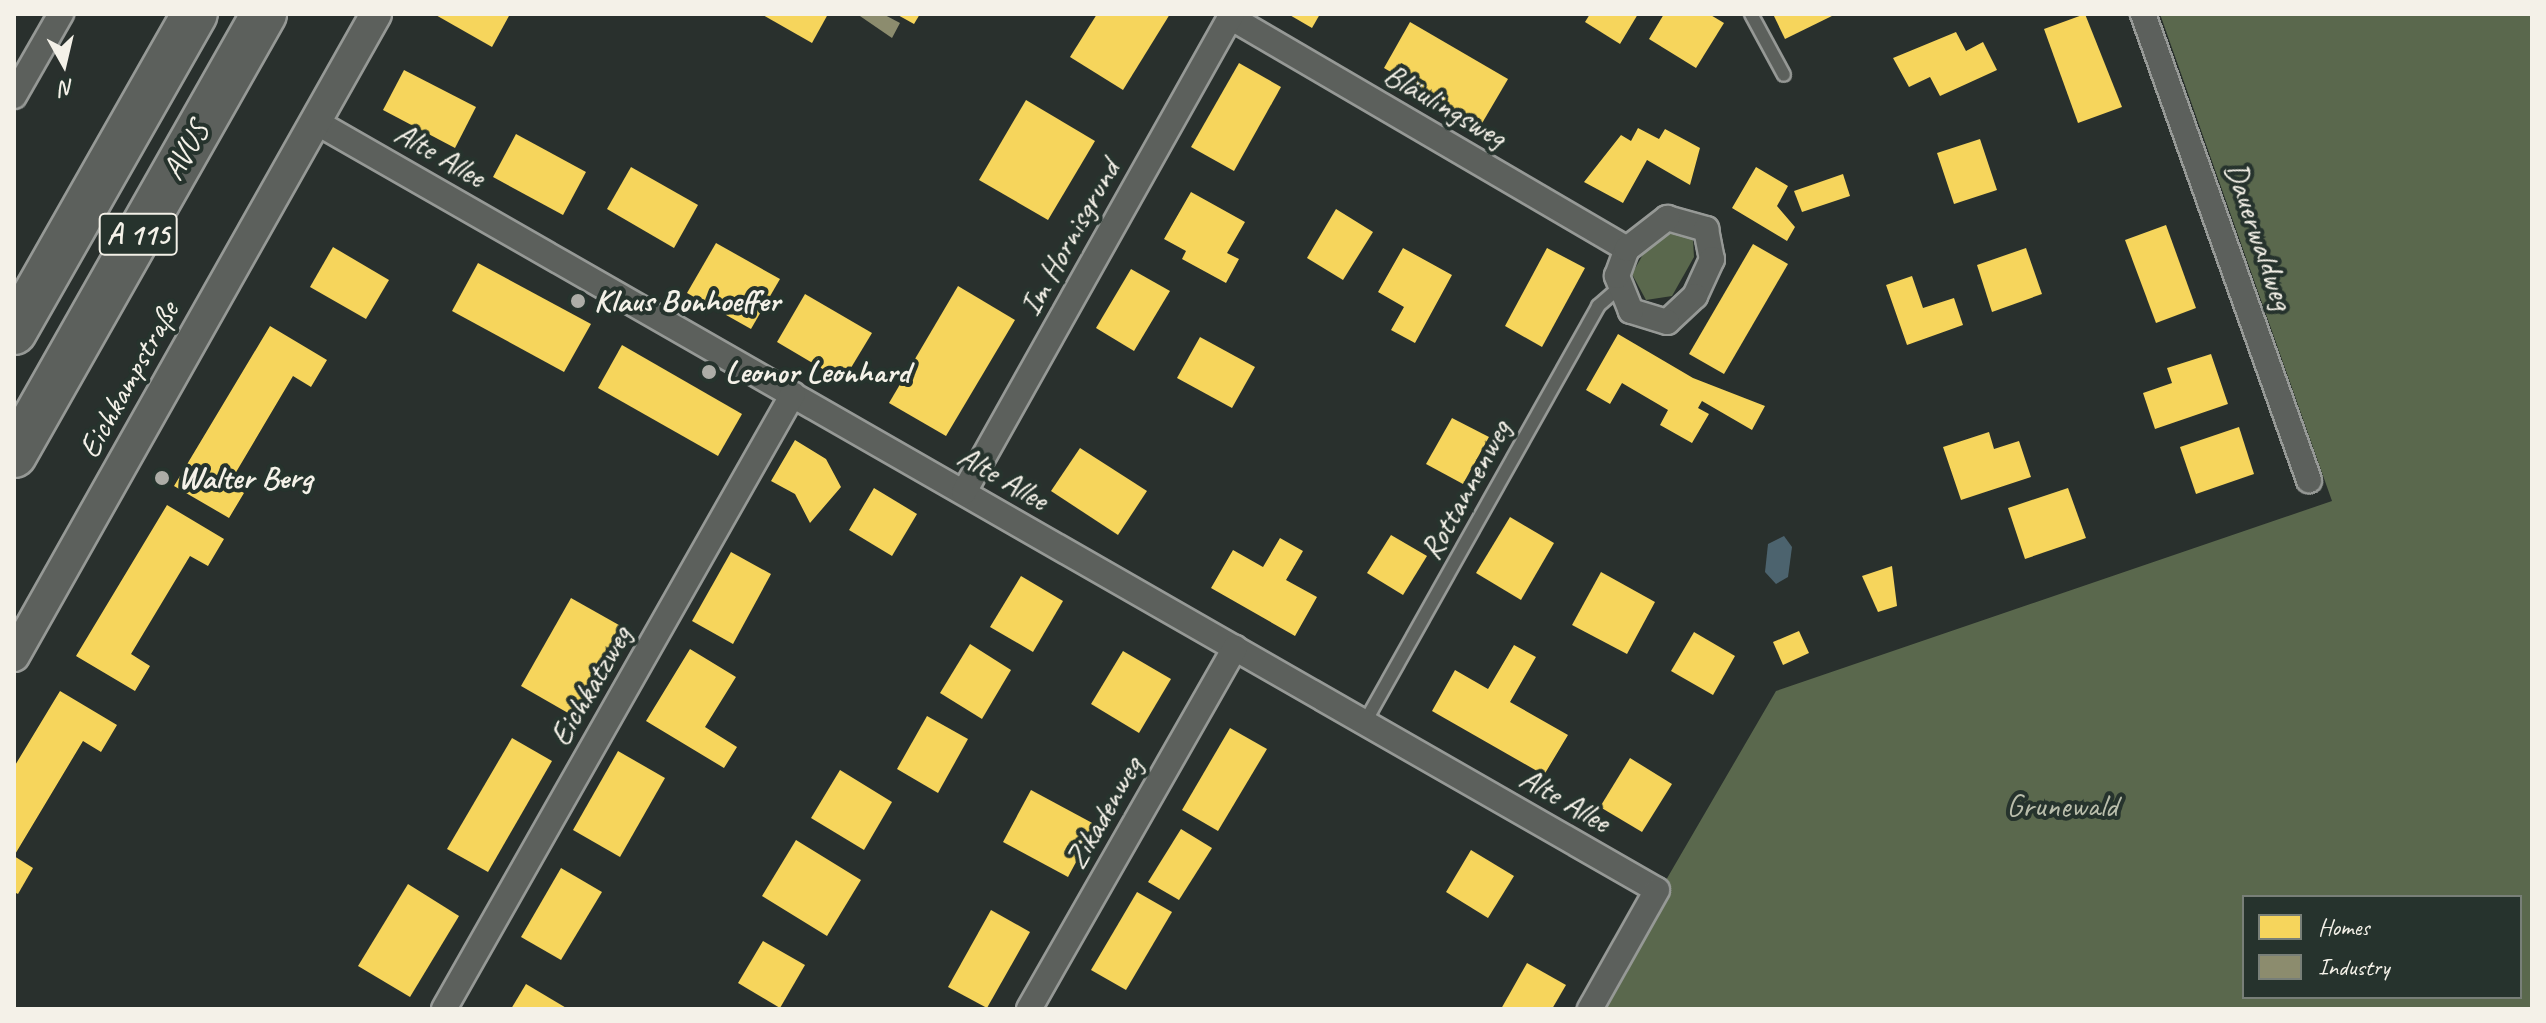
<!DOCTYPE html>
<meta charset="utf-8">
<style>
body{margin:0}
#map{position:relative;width:2546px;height:1023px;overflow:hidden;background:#29302d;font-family:Caveat,sans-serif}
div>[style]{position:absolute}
.green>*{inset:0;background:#5a684d}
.water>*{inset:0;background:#4c636e}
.homes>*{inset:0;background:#f6d55c}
.industry>*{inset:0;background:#8c8c6e}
.roads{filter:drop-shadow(2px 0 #969996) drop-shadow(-2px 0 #969996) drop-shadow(0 2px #969996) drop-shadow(0 -2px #969996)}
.service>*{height:12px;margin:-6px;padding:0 6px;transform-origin:6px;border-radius:6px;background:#5c605c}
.minor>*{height:24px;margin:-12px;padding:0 12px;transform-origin:12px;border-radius:12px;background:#5c605c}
.tertiary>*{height:30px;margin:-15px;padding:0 15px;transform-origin:15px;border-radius:15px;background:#5c605c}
.motorway>*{height:44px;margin:-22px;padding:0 22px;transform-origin:22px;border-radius:22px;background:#5c605c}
.dots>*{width:22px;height:22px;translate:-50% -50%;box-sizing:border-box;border:4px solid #26332d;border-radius:50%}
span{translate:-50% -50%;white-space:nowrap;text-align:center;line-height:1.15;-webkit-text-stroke:8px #26332d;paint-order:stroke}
.shield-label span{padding:2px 6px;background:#26332d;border:2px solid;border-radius:6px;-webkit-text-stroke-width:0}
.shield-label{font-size:30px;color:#f4f1e8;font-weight:700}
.street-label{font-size:32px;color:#f4f1e8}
.poi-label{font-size:32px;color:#f4f1e8;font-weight:700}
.left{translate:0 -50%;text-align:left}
.park-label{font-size:32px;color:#babeac}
.frame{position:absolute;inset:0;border:16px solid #f4f1e8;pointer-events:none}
.legend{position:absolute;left:2242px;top:895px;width:280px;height:104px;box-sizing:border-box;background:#26332d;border:2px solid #787f78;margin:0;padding:10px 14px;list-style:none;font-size:24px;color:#f4f1e8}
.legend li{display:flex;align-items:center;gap:16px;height:40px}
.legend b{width:40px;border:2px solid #787f78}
.north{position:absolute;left:24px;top:24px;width:80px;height:80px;-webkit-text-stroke:6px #26332d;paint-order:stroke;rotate:172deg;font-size:22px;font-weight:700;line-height:32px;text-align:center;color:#f4f1e8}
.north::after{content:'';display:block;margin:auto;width:28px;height:36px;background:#f4f1e8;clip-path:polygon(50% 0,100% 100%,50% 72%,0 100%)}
</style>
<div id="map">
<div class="green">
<i style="clip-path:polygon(evenodd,2160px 14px,2532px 14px,2532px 1009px,1591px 1009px,1776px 691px,2332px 501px,2160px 14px,2244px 897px,2520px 897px,2520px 997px,2244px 997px,2244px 897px)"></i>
<i style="clip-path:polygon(1668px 227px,1693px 240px,1694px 257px,1672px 296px,1646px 300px,1632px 274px,1654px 235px)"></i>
</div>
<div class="water">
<i style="clip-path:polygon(1784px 536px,1792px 547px,1788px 577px,1776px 584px,1765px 572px,1768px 544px)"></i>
</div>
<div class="homes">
<i style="clip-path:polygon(434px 14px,510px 14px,492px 47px)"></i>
<i style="clip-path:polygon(761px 14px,828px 14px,812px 43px)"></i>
<i style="clip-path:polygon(896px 14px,920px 14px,914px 24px)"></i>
<i style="clip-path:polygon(1097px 14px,1170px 14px,1123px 90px,1070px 57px)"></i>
<i style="clip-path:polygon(1288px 14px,1320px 14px,1312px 28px)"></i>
<i style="clip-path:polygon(1590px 14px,1638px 14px,1620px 44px,1585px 22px)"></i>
<i style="clip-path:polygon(1664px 14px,1709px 14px,1724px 23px,1696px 68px,1649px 39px)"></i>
<i style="clip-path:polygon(1773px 14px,1836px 14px,1785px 39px)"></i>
<i style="clip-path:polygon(2085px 14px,2122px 107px,2078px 123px,2044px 29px)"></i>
<i style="clip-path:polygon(1410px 22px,1508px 79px,1481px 125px,1384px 68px)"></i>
<i style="clip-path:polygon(1956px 32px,1966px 51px,1983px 42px,1997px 70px,1940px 96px,1930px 77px,1909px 87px,1893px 58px)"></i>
<i style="clip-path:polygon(1239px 63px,1281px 87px,1234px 171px,1191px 147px)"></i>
<i style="clip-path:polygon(404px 70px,476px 107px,455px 148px,383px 110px)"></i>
<i style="clip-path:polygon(1026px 100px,1095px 141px,1048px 220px,979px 180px)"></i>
<i style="clip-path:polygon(1638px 128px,1659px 139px,1665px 129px,1700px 148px,1690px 185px,1647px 160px,1623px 203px,1584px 182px,1621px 135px,1631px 141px)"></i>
<i style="clip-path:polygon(516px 134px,586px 172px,563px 215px,493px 177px)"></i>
<i style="clip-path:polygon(1980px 139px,1997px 190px,1954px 204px,1937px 153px)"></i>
<i style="clip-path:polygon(631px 167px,698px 205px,674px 248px,607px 209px)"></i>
<i style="clip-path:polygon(1756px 167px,1788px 186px,1777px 206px,1795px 227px,1787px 241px,1732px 208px)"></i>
<i style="clip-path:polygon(1843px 174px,1850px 196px,1802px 212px,1794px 191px)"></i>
<i style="clip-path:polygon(1191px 192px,1245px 222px,1227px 253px,1239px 259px,1226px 283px,1182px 259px,1186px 251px,1164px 239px)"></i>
<i style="clip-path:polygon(1336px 209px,1373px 232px,1343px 280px,1307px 258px)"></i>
<i style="clip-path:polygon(2166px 225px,2196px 308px,2156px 323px,2125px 240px)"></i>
<i style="clip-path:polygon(716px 243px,780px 279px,751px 329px,687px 293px)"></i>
<i style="clip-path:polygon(1753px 244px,1788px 264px,1724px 374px,1689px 354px)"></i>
<i style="clip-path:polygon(333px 247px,389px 280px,366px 319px,310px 287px)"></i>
<i style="clip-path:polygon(1403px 248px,1452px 275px,1415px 343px,1391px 330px,1404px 307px,1378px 292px)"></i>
<i style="clip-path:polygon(1547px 248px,1585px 268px,1542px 347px,1505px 326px)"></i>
<i style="clip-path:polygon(2026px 248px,2042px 294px,1992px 312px,1977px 265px)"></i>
<i style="clip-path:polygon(478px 263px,591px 324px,564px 372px,452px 311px)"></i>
<i style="clip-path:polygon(1131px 269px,1170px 291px,1134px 351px,1096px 328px)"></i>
<i style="clip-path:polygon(1912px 276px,1923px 308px,1954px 298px,1963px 325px,1907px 345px,1886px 285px)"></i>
<i style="clip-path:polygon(958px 286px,1015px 320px,946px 436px,889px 403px)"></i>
<i style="clip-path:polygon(805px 294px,872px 333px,843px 381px,777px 342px)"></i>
<i style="clip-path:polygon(270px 326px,327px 360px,311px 387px,293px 376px,229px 484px,244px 493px,229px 518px,174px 486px)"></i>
<i style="clip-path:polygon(1618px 334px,1693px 378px,1765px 406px,1752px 430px,1702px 401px,1698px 408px,1709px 414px,1692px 443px,1660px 425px,1668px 410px,1622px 383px,1610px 404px,1586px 390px)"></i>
<i style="clip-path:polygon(1200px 337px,1255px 367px,1232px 408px,1177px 378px)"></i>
<i style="clip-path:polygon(622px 345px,742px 414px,718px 456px,598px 388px)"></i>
<i style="clip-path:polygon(2211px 354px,2228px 404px,2155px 429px,2143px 393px,2172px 383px,2167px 368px)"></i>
<i style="clip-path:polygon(1452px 418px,1489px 437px,1463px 484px,1426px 464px)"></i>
<i style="clip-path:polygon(2239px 427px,2254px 474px,2196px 494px,2180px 447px)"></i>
<i style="clip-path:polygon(1989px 432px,1994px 449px,2019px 441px,2031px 477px,1961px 500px,1943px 447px)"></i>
<i style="clip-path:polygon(795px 440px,826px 459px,841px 487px,810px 523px,795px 494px,771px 481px)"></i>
<i style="clip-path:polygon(1080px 448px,1147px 491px,1118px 535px,1051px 491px)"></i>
<i style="clip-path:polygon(874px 488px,917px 514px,892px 556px,849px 530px)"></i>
<i style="clip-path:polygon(2068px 488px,2086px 538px,2025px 559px,2008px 508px)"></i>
<i style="clip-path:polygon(167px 505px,224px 539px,208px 566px,190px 556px,131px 654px,150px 666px,135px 691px,76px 656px)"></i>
<i style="clip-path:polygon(1510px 517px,1554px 543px,1521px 600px,1476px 573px)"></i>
<i style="clip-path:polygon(1391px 535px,1427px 556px,1403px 595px,1367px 573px)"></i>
<i style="clip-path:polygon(1280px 538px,1303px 551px,1286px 580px,1317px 597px,1295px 636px,1211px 588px,1233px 550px,1263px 567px)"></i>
<i style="clip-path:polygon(731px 552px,771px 574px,733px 644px,692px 621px)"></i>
<i style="clip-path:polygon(1892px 566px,1897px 606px,1878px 612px,1862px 576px)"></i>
<i style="clip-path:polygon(1601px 572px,1655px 602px,1627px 654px,1572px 625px)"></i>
<i style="clip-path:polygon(1021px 576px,1063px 601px,1033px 652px,990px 627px)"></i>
<i style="clip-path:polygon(571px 598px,626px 629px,575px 717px,521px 686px)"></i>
<i style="clip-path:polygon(1799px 631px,1809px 653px,1783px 665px,1773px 642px)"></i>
<i style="clip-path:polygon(1694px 632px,1735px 656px,1713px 695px,1671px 671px)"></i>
<i style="clip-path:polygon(970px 644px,1011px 670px,982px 719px,940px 693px)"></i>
<i style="clip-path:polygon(1514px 645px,1536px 657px,1510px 702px,1568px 735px,1544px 775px,1432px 711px,1455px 670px,1488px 689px)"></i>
<i style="clip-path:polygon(690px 649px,736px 677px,705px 727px,737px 747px,724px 768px,646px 721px)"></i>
<i style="clip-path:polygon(1123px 651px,1171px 679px,1139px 733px,1091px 704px)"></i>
<i style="clip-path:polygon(60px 691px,117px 725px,101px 752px,83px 741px,14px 856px,14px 767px)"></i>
<i style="clip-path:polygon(927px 716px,968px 739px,938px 793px,897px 769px)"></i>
<i style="clip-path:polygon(1230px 728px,1267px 749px,1218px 831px,1182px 810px)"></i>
<i style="clip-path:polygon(512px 738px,552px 761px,488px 872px,447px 849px)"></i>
<i style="clip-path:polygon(618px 751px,665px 778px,620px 857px,573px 830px)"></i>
<i style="clip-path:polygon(1630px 758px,1672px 784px,1642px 832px,1600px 807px)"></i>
<i style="clip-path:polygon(840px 770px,892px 802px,864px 850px,811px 818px)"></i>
<i style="clip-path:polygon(1031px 790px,1096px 825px,1068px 877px,1003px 842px)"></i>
<i style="clip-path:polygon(1181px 829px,1212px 848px,1179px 900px,1148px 882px)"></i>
<i style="clip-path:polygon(796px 840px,861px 880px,827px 936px,762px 896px)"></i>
<i style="clip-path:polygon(1471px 850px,1514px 876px,1488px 918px,1446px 892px)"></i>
<i style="clip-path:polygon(14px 856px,33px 868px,18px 894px,14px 892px)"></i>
<i style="clip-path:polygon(561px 868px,602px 892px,561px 960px,521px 937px)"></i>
<i style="clip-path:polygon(408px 884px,459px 916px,410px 997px,358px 966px)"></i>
<i style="clip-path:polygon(1137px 892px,1172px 912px,1126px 990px,1091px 970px)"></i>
<i style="clip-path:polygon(991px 910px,1030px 932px,987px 1008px,948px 987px)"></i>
<i style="clip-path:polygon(763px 941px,805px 965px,780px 1008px,738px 983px)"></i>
<i style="clip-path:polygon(1527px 963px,1566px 985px,1552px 1009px,1501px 1009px)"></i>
<i style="clip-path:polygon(526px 984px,568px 1009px,511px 1009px)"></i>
</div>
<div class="industry">
<i style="clip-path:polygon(857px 14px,883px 14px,900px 23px,892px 38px)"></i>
</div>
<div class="roads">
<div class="service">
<i style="left:1751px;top:14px;width:69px;rotate:61.6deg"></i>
<i style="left:1365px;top:722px;width:477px;rotate:-60.7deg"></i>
<i style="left:1598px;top:306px;width:28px;rotate:-41deg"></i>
</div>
<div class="minor">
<i style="left:2143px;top:14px;width:495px;rotate:70.4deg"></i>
<i style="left:1230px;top:17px;width:460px;rotate:30.3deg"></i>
<i style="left:14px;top:96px;width:95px;rotate:-60.2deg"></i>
<i style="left:316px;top:122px;width:1545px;rotate:29.8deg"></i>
<i style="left:1657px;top:890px;width:137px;rotate:119.4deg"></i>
<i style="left:1667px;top:218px;width:41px;rotate:15.8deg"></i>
<i style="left:1706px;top:229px;width:31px;rotate:79deg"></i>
<i style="left:1712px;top:259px;width:41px;rotate:114.7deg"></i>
<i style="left:1695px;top:296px;width:38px;rotate:137deg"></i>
<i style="left:1667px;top:322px;width:38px;rotate:-163deg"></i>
<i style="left:1631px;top:311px;width:38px;rotate:-112deg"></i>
<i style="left:1617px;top:276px;width:29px;rotate:-70deg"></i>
<i style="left:1627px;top:249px;width:51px;rotate:-37.8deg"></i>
<i style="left:964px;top:492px;width:548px;rotate:-60.72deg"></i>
<i style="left:444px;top:1009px;width:707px;rotate:-60.43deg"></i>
<i style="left:1029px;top:1009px;width:416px;rotate:-60.3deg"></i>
</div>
<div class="tertiary">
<i style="left:14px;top:656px;width:737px;rotate:-60.58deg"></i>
</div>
<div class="motorway">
<i style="left:14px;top:332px;width:366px;rotate:-60.4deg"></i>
<i style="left:14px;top:455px;width:507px;rotate:-60.45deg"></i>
</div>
</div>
<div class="dots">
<i style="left:578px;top:301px;background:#adada7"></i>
<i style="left:709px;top:372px;background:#adada7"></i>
<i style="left:162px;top:478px;background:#adada7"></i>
</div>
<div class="shield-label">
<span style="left:138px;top:234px">A 115</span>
</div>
<div class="street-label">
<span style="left:1445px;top:106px;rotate:30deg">Bläulingsweg</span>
<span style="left:186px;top:151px;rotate:-60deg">AVUS</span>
<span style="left:440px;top:155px;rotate:30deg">Alte Allee</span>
<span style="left:2259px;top:236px;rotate:71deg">Dauerwaldweg</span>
<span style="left:1070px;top:238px;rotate:-61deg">Im Hornisgrund</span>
<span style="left:129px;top:380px;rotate:-61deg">Eichkampstraße</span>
<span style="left:1003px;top:478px;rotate:30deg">Alte Allee</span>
<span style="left:1466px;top:490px;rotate:-61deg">Rottannenweg</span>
<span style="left:591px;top:686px;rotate:-60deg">Eichkatzweg</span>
<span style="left:1565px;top:800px;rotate:30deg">Alte Allee</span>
<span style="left:1104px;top:813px;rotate:-60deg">Zikadenweg</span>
</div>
<div class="poi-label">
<span class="left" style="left:594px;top:301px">Klaus Bonhoeffer</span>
<span class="left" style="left:725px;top:372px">Leonor Leonhard</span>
<span class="left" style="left:178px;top:478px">Walter Berg</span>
</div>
<div class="park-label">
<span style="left:2062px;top:806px">Grunewald</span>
</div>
<div class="frame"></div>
<ul class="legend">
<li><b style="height:22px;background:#f6d55c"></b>Homes</li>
<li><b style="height:22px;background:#8c8c6e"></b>Industry</li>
</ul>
<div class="north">N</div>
</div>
